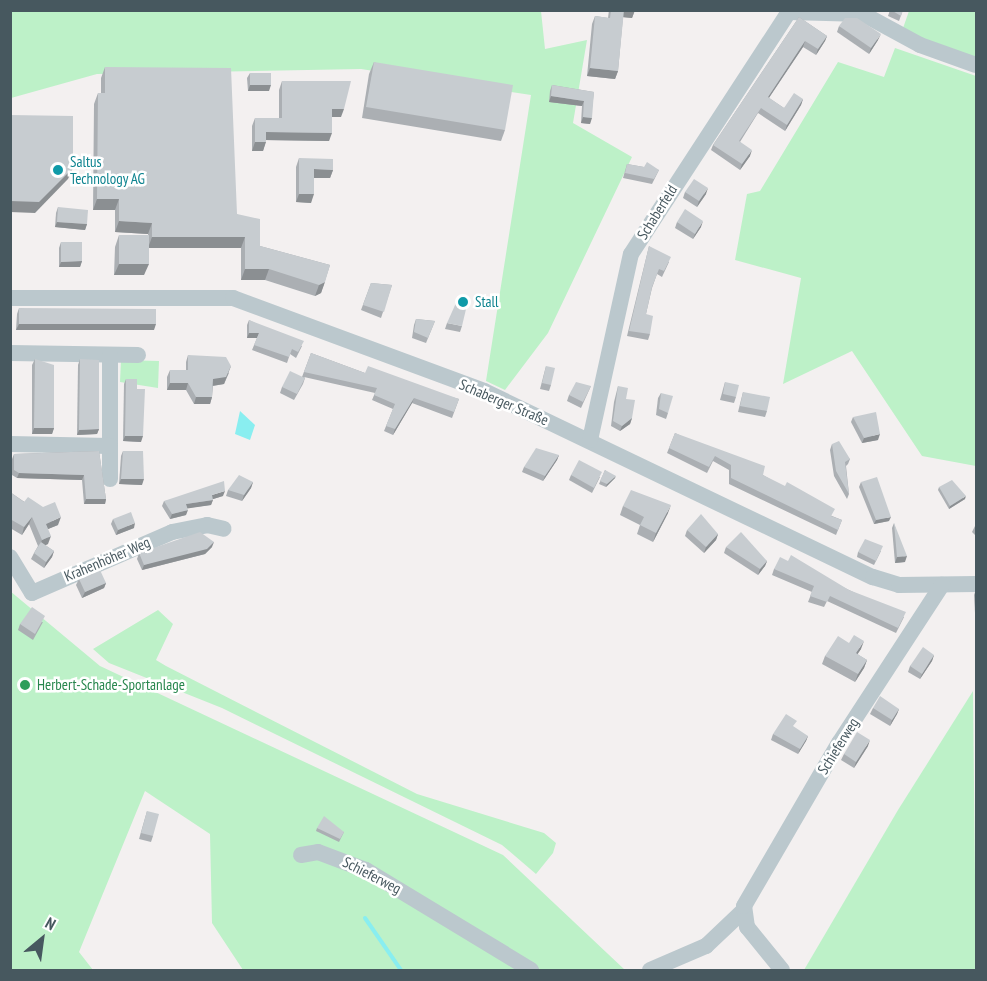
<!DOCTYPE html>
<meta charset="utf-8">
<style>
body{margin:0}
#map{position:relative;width:987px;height:981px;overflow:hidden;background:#f3f0f0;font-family:"PT Sans Narrow",sans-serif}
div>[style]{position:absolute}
.green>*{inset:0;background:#bdf1c8}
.water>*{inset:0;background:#89eef0}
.stream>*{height:4px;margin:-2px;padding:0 2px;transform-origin:2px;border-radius:2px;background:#89eef0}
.minor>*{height:16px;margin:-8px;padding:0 8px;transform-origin:8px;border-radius:8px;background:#bbc8cd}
.wall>*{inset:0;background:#abafb3}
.shaded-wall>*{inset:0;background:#8b8f92}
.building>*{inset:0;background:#c7ccd0}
.dots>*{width:16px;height:16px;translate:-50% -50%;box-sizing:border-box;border:3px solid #fff;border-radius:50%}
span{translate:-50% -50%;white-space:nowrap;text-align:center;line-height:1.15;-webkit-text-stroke:5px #fff;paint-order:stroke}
.culture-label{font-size:15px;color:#0d838f}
.left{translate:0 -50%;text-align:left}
.street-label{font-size:15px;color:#47585f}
.leisure-label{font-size:15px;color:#27864d}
.frame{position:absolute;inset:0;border:12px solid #47585f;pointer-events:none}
.north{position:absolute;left:12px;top:909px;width:60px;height:60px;-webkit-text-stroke:4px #fff;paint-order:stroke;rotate:29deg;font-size:16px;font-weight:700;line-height:24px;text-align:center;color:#47585f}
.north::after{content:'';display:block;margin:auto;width:21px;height:27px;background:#47585f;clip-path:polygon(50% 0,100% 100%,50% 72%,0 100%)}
</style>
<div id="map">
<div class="green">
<i style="clip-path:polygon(11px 11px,541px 11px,545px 49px,587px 40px,573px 123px,632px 157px,548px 333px,505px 390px,486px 381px,531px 95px,361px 69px,97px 74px,11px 98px)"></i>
<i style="clip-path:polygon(909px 11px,976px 11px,976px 60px,902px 31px)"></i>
<i style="clip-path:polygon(895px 48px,976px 76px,976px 466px,922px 456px,852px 351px,783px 384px,801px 278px,735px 260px,747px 194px,760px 191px,838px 62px,884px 77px)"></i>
<i style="clip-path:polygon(121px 360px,159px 361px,158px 388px,120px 382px)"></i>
<i style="clip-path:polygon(10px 591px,100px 666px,503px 855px,625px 970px,243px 970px,212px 923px,210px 834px,145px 791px,79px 952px,93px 970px,11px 970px)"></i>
<i style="clip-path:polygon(158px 610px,173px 624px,156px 660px,166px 666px,417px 794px,544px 833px,556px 843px,553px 853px,536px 874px,502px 845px,222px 708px,109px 663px,93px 649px)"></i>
<i style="clip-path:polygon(973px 691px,976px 970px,804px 970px,898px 810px)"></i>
</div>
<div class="water">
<i style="clip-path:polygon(240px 411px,255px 425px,250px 440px,235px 434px)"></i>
</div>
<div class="stream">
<i style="left:365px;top:918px;width:63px;rotate:55.3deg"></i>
</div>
<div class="minor">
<i style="left:10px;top:298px;width:223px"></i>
<i style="left:233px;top:298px;width:268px;rotate:20.3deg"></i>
<i style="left:484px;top:391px;width:431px;rotate:25.6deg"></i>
<i style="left:873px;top:577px;width:27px;rotate:17deg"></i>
<i style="left:899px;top:585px;width:77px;rotate:-0.7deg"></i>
<i style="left:10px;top:353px;width:128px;rotate:0.9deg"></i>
<i style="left:110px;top:355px;width:124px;rotate:90deg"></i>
<i style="left:590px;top:440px;width:190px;rotate:-77.6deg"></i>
<i style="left:631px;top:254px;width:289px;rotate:-56.9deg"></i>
<i style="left:789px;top:12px;width:74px;rotate:1.5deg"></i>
<i style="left:863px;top:14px;width:65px;rotate:28.5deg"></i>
<i style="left:920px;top:45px;width:59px;rotate:19.7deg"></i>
<i style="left:10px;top:444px;width:100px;rotate:1.1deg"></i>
<i style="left:10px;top:557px;width:42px;rotate:58.6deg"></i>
<i style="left:32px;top:593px;width:153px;rotate:-23.5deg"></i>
<i style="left:172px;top:532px;width:36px;rotate:-11deg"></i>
<i style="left:207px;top:525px;width:17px;rotate:13deg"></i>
<i style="left:301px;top:855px;width:17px;rotate:-10deg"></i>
<i style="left:318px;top:852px;width:51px;rotate:20.6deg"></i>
<i style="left:366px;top:870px;width:193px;rotate:31.2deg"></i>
<i style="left:650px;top:970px;width:61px;rotate:-23.2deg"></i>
<i style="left:706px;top:946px;width:50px;rotate:-43.4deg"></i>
<i style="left:782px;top:970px;width:55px;rotate:-129.1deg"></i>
<i style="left:747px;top:927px;width:21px;rotate:-98deg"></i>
<i style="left:744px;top:906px;width:189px;rotate:-59.8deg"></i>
<i style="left:839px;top:743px;width:189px;rotate:-56.9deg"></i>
</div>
<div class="wall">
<i style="clip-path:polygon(609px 10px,635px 10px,632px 18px,623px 17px,618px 71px,615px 79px,587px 76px,592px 24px,595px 16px,608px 18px)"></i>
<i style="clip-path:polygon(890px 10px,903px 10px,899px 21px,888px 16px)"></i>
<i style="clip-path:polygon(799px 17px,827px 36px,825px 41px,816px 55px,803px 47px,769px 98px,784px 108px,803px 99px,801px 105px,785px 131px,758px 113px,740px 142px,750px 156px,740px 170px,711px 150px,713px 145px)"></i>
<i style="clip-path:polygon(839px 26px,878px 40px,869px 54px,837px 32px)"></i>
<i style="clip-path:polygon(374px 62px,505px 130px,501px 141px,362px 118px,369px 74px)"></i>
<i style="clip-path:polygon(105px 67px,237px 214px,260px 246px,330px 265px,321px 293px,315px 296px,265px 280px,241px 280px,241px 248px,149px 248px,144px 275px,114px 275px,115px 247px,119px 235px,148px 235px,148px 234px,115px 232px,115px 210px,93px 210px,94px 104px,98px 93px,101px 93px,101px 78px)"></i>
<i style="clip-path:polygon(250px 73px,269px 91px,248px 91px,247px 78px)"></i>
<i style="clip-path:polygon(282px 81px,341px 117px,332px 117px,329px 141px,266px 140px,263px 151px,252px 151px,252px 126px,255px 118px,279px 118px,279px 90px)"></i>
<i style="clip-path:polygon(552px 85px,594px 92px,590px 124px,581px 123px,582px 106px,549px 102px,550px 91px)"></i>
<i style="clip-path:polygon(299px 158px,333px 170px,330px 178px,314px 178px,311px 203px,296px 202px,296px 167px)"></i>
<i style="clip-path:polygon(627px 164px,644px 167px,659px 170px,652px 184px,623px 178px)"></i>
<i style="clip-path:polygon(685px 192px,706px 194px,697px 207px,683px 198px)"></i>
<i style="clip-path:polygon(58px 207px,87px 224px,85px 230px,55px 227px,56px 213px)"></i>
<i style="clip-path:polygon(677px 222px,701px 227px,693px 239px,675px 228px)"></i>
<i style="clip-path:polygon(61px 242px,82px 261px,80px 267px,59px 267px,59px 248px)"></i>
<i style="clip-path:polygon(649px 246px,669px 262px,662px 277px,657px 274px,652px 288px,646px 314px,650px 334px,648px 340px,627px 336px)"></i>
<i style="clip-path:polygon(371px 283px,392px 285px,381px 318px,361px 310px)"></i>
<i style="clip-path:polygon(19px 308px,154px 330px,16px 330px,17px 314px)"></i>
<i style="clip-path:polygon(416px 319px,435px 321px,426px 343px,412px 338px,414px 325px)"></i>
<i style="clip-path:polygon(249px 320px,302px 346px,296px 358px,290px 354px,287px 363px,252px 350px,257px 338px,247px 338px,247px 325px)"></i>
<i style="clip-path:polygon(447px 323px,462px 326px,460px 332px,445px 329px)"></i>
<i style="clip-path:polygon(311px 353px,365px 373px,459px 399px,452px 418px,412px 403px,393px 435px,384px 431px,393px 409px,372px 400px,375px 393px,304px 377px,305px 378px,303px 384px,294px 400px,280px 393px,282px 387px,302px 377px)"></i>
<i style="clip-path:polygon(188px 355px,229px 373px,224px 384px,213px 386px,212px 397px,210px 404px,194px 404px,186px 390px,167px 390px,167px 377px,170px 370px,186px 370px,186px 362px)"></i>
<i style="clip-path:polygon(35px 359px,54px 428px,52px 434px,32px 434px,32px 365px)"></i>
<i style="clip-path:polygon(80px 359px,99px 429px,97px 434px,77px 435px,78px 365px)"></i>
<i style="clip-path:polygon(546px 366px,551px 385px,549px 391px,540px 389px)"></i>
<i style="clip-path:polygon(126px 379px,137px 389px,141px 442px,123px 441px,124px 384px)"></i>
<i style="clip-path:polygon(725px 382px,736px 397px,734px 403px,720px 400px)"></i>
<i style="clip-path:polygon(591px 386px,581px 408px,567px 401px,569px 395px)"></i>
<i style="clip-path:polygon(618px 386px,626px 399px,632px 418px,630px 424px,620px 431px,611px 426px,614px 402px)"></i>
<i style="clip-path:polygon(743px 392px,767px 411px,765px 417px,738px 412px)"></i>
<i style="clip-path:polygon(661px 393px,668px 413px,666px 419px,656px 415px,658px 398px)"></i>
<i style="clip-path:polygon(853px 417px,878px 440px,862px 443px,851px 422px)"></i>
<i style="clip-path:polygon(675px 433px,763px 475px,832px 516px,842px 520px,836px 535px,729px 484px,729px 470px,713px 461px,707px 473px,667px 453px)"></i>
<i style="clip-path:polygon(832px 444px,850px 459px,848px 464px,846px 466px,849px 494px,847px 499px,834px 476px,830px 450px)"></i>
<i style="clip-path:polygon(99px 451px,106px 499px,105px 504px,84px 504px,82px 480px,17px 478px,12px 475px,12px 459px,14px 454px)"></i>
<i style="clip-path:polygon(123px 451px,142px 485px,119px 484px,121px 456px)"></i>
<i style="clip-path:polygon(559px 455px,557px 460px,543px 481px,522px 472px,524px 467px)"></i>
<i style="clip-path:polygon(605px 470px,615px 478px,606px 487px,599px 484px)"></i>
<i style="clip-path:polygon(571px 475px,600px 477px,592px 493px,569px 480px)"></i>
<i style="clip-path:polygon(253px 482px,251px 488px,242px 501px,226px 496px,228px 490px)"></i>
<i style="clip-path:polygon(861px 482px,889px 521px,874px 524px,859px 487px)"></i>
<i style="clip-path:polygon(939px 487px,965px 499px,949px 509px,938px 490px)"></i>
<i style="clip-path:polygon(10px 492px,58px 525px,48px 529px,48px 544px,45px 545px,54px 551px,52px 557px,44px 568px,31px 559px,34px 553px,38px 546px,29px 524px,22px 535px,10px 528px)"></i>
<i style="clip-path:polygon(223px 496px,213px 499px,211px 505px,187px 508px,186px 515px,170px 519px,162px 506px,164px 501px)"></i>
<i style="clip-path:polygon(623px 506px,668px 513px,653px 542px,637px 534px,640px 525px,620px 515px)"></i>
<i style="clip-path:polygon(113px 519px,134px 528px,116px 535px,111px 524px)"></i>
<i style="clip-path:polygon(894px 523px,905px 562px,895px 563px,892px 528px)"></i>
<i style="clip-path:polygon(976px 524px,976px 536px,972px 532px)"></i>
<i style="clip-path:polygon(687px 530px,718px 534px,716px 540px,704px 553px,685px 536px)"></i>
<i style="clip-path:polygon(212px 547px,205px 554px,142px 570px,137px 559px,139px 553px)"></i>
<i style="clip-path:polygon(726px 547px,767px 561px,765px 566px,758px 575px,724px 553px)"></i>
<i style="clip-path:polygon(881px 551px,874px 565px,857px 557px,858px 552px)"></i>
<i style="clip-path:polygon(788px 561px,849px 590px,904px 617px,896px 633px,827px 601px,824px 607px,808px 602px,812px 592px,772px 575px,774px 569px)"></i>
<i style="clip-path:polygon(79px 579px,106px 583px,104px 588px,82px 598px,76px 585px)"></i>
<i style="clip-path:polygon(976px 589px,976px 613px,975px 613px,974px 595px)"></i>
<i style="clip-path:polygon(43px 622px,33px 640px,18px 630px,20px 624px)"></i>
<i style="clip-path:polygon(849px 643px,861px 649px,857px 654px,867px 660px,864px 668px,855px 682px,822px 664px,825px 656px)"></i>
<i style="clip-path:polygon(934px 655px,932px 661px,920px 679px,908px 672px,910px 666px)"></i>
<i style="clip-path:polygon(873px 708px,899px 709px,897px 714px,890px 726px,870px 714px)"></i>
<i style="clip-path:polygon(773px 734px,808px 736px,806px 741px,798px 754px,771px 740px)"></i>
<i style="clip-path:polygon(868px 746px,854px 768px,841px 760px,844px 754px)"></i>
<i style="clip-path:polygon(147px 811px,153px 836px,151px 842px,139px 839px)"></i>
<i style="clip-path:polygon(317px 828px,344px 832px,339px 842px,316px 831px)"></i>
</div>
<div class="shaded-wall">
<i style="clip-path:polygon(623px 10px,635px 10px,632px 18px,621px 17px)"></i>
<i style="clip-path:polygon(881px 34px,878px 40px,869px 54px,871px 48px)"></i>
<i style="clip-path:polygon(827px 36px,825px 41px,816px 55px,818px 49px)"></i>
<i style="clip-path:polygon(805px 41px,803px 47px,766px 102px,768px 97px)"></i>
<i style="clip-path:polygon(590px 68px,618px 71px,615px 79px,587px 76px)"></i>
<i style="clip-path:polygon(250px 85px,271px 85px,269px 91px,248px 91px)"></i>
<i style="clip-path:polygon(551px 96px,584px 101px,582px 106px,549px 102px)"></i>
<i style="clip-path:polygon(803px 99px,801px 105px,785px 131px,787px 125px)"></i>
<i style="clip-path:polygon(332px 109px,344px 109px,341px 117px,329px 117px)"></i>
<i style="clip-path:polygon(583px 117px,592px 118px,590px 124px,581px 123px)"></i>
<i style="clip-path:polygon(266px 132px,332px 133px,329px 141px,263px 140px)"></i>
<i style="clip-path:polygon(255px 142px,266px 142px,263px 151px,252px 151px)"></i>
<i style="clip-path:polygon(752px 150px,750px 156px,740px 170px,742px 164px)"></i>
<i style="clip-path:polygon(73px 168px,68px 179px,35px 213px,10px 212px,10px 201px)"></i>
<i style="clip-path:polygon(314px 169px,333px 170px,330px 178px,311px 178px)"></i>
<i style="clip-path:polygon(708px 188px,706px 194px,697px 207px,699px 201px)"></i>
<i style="clip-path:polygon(299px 194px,314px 194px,311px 203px,296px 202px)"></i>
<i style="clip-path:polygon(97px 199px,119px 199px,115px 210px,93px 210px)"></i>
<i style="clip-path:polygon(119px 221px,152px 223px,148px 234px,115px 232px)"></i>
<i style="clip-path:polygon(703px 221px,701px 227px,693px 239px,695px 234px)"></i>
<i style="clip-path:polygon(57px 222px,87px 224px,85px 230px,55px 227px)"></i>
<i style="clip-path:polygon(152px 237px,245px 237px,241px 248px,148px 248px)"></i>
<i style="clip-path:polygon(82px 261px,80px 267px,59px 267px,61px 262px)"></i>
<i style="clip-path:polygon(119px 264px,149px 264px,144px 275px,114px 275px)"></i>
<i style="clip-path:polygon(245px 269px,269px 269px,265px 280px,241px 280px)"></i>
<i style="clip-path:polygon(325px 282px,321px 293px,315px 296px,319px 285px)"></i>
<i style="clip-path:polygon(19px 324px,156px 324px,154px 330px,16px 330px)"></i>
<i style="clip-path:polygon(249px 333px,259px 333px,257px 338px,247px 338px)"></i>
<i style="clip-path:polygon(231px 366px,224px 384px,211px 386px,213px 379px)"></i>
<i style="clip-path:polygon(170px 383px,188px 383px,186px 390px,167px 390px)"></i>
<i style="clip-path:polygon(196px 397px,212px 397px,210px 404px,194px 404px)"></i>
<i style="clip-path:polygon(414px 398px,412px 403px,393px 435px,395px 429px)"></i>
<i style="clip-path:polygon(632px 418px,630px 424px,620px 431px,622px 426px)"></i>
<i style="clip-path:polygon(34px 428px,54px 428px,52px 434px,32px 434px)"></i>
<i style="clip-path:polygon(99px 429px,97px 434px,77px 435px,79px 430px)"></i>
<i style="clip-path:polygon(880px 434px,878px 440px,862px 443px,864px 438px)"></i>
<i style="clip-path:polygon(125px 436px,143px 436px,141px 442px,123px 441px)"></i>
<i style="clip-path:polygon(559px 455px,557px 460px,543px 481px,545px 476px)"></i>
<i style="clip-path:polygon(19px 473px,84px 475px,82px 480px,17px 478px)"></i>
<i style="clip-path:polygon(616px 476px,615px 478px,606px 487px,607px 484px)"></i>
<i style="clip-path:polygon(121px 479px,144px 479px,142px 485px,119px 484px)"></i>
<i style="clip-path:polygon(253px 482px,251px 488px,242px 501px,244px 495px)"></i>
<i style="clip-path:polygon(225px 491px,223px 496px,210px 500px,212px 495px)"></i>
<i style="clip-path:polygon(966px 496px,965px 499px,949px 509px,950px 506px)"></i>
<i style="clip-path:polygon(86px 499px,106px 499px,105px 504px,84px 504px)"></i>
<i style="clip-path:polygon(213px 500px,211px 505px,184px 509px,186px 504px)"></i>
<i style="clip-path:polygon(671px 505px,668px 513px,653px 542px,656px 533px)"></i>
<i style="clip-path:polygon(188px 510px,186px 515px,170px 519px,172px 514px)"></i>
<i style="clip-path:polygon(32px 517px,29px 524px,22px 535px,24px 527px)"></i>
<i style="clip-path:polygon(61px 517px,58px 525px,43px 531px,46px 524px)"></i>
<i style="clip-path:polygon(891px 517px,889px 521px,874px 524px,876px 520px)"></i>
<i style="clip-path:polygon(135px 523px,134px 528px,116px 535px,118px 530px)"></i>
<i style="clip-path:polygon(718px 534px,716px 540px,704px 553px,706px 547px)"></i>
<i style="clip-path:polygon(51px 536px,48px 544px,39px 548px,42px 540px)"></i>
<i style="clip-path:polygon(214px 542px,212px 547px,205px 554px,142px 570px,144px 565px)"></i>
<i style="clip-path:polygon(54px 551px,52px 557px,44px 568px,46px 562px)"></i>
<i style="clip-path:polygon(907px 556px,905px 562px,895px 563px,897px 557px)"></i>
<i style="clip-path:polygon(767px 561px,765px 566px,758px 575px,760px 569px)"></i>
<i style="clip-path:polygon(106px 583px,104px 588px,82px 598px,85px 592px)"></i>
<i style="clip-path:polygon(864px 641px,861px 649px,853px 661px,856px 653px)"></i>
<i style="clip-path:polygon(934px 655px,932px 661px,920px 679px,922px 674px)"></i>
<i style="clip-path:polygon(867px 660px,864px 668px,855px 682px,858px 674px)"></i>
<i style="clip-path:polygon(899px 709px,897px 714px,890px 726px,892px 720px)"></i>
<i style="clip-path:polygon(808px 736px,806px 741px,798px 754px,800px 749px)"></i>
<i style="clip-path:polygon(870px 740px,868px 746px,854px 768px,856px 762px)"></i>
</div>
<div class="building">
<i style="clip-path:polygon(611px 10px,624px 10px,618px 71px,590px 68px,595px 16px,610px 18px)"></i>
<i style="clip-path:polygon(891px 10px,903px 10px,901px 16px)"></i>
<i style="clip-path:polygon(799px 17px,827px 36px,818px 49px,805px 41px,768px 97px,784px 108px,794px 93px,803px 99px,787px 125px,761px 108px,739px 141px,752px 150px,742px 164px,713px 145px)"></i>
<i style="clip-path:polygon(845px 18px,857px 18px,881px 34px,871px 48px,839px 26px)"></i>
<i style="clip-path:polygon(374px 62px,513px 85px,505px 130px,366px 107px)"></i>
<i style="clip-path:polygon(105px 67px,231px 68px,237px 214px,260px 219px,260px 246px,330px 265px,325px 282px,319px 285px,269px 269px,245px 269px,245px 237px,152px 237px,152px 223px,119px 221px,119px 199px,97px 199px,98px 93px,105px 93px)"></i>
<i style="clip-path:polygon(250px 73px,271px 73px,271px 85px,250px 85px)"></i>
<i style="clip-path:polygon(282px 81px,351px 81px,344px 109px,332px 109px,332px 133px,266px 132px,266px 142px,255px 142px,255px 118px,282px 118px)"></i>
<i style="clip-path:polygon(552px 85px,594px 92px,592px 118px,583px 117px,584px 101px,551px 96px)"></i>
<i style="clip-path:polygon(10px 115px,73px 116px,73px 168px,39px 202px,10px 201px)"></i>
<i style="clip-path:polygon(299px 158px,333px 159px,333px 170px,314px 169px,314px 194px,299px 194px)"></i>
<i style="clip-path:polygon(647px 162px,659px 170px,654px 179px,625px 173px,627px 164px,644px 167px)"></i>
<i style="clip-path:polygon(694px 179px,708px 188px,699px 201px,685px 192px)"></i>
<i style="clip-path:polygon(58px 207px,88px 210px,87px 224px,57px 222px)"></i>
<i style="clip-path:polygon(685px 209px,703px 221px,695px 234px,677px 222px)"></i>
<i style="clip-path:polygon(119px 235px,149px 235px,149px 264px,119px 264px)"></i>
<i style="clip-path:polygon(61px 242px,82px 242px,82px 261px,61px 262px)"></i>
<i style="clip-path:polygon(649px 246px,671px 257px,664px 271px,659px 269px,652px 287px,646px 314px,653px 316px,650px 334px,629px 331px)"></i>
<i style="clip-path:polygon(371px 283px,392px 285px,384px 312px,363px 305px)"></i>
<i style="clip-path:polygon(456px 303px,467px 305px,462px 326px,447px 323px)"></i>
<i style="clip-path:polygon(19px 308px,156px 309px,156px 324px,19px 324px)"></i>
<i style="clip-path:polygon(416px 319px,435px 321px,428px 338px,414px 332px)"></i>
<i style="clip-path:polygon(249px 320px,304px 341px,298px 352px,292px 349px,289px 357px,254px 345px,259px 333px,249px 333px)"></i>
<i style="clip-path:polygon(311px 353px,365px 373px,368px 366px,459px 399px,454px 412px,414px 398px,395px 429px,386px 426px,395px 404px,374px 395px,377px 388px,304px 372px)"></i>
<i style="clip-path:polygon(188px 355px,226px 357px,231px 366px,226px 377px,213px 379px,212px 397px,196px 397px,188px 383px,170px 383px,170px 370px,188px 370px)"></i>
<i style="clip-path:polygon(35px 359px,54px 365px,54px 428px,34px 428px)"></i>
<i style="clip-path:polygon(80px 359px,99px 360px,99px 429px,79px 430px)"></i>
<i style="clip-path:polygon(546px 366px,555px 368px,551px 385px,542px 383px)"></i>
<i style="clip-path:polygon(290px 371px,305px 378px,297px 394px,282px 387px)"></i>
<i style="clip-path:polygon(126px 379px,137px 379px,137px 389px,145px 389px,143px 436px,125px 436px)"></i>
<i style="clip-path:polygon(576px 382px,591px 386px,583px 402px,569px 395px)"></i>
<i style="clip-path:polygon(725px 382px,739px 385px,736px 397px,723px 394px)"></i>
<i style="clip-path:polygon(618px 386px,628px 388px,626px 399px,635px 400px,632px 418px,622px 426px,613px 421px)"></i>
<i style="clip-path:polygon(743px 392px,770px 397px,767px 411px,740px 406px)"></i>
<i style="clip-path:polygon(661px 393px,673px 396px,668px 413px,659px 409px)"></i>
<i style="clip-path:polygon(876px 412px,880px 434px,864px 438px,853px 417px)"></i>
<i style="clip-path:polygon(675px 433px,765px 466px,763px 475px,785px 486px,787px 482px,835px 509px,831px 516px,842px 520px,838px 530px,731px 478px,731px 465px,715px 456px,709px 467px,669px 448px)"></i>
<i style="clip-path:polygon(839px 441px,850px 459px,845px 462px,849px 494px,836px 471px,832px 444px)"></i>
<i style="clip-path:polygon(536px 448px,559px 455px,545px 476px,524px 467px)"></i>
<i style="clip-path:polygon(99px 451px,106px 499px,86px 499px,84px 475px,19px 473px,14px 470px,14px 454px)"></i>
<i style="clip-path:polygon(123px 451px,143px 451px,144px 479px,121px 479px)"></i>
<i style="clip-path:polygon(579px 460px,602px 472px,594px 488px,571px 475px)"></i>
<i style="clip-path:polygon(605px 470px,616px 476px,607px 484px,600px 481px)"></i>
<i style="clip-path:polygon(239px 475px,253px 482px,244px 495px,228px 490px)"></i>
<i style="clip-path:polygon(877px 477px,891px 517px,876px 520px,861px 482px)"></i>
<i style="clip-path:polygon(952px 480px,966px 496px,950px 506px,939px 487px)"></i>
<i style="clip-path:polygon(224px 481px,225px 491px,212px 495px,213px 500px,186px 504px,188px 510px,172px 514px,164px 501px)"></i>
<i style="clip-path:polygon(631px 490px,671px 505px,656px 533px,640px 525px,644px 517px,623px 506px)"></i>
<i style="clip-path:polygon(10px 492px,24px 502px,28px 497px,43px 507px,55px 502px,61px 517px,46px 524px,51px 536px,42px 540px,32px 517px,24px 527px,10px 519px)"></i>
<i style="clip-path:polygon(131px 512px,135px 523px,118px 530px,113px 519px)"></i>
<i style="clip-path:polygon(701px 514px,718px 534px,706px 547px,687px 530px)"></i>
<i style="clip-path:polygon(894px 523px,907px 556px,897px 557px)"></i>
<i style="clip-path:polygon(200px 532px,214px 542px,207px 549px,144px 565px,139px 553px)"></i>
<i style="clip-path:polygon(741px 532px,767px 561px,760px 569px,726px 547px)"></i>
<i style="clip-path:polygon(865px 539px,883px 546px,876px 561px,858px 552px)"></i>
<i style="clip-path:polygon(41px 542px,54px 551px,46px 562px,34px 553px)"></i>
<i style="clip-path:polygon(791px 555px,849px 590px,906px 612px,898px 628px,830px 596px,827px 602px,810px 596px,814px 586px,774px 569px,780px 557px,788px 561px)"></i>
<i style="clip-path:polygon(100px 570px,106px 583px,85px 592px,79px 579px)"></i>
<i style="clip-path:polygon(32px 607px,45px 616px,35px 634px,20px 624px)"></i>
<i style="clip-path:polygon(854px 635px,864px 641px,856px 653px,867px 660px,858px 674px,825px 656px,838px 636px,849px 643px)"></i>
<i style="clip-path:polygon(923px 647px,934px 655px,922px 674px,910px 666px)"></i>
<i style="clip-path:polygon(880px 696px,899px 709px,892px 720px,873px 708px)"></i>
<i style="clip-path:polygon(786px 714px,797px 721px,793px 726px,808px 736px,800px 749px,773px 734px)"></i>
<i style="clip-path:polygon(857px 732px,870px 740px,856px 762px,844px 754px)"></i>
<i style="clip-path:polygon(147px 811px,159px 814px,153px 836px,141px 833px)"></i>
<i style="clip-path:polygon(324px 816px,344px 832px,340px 839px,317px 828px)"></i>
</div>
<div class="dots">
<i style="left:58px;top:170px;background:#0f9aa8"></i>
<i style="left:463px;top:302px;background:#0f9aa8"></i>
<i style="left:25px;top:685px;background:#2e9e5b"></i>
</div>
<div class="culture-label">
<span class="left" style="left:70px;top:170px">Saltus<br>Technology AG</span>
<span class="left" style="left:475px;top:302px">Stall</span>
</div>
<div class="street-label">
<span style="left:657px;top:212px;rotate:-58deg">Schaberfeld</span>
<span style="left:504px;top:402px;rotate:23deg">Schaberger Straße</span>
<span style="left:107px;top:559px;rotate:-23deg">Krahenhöher Weg</span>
<span style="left:838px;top:746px;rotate:-58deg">Schieferweg</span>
<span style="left:372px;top:875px;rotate:27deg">Schieferweg</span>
</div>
<div class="leisure-label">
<span class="left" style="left:37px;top:685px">Herbert-Schade-Sportanlage</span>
</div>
<div class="frame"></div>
<div class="north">N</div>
</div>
